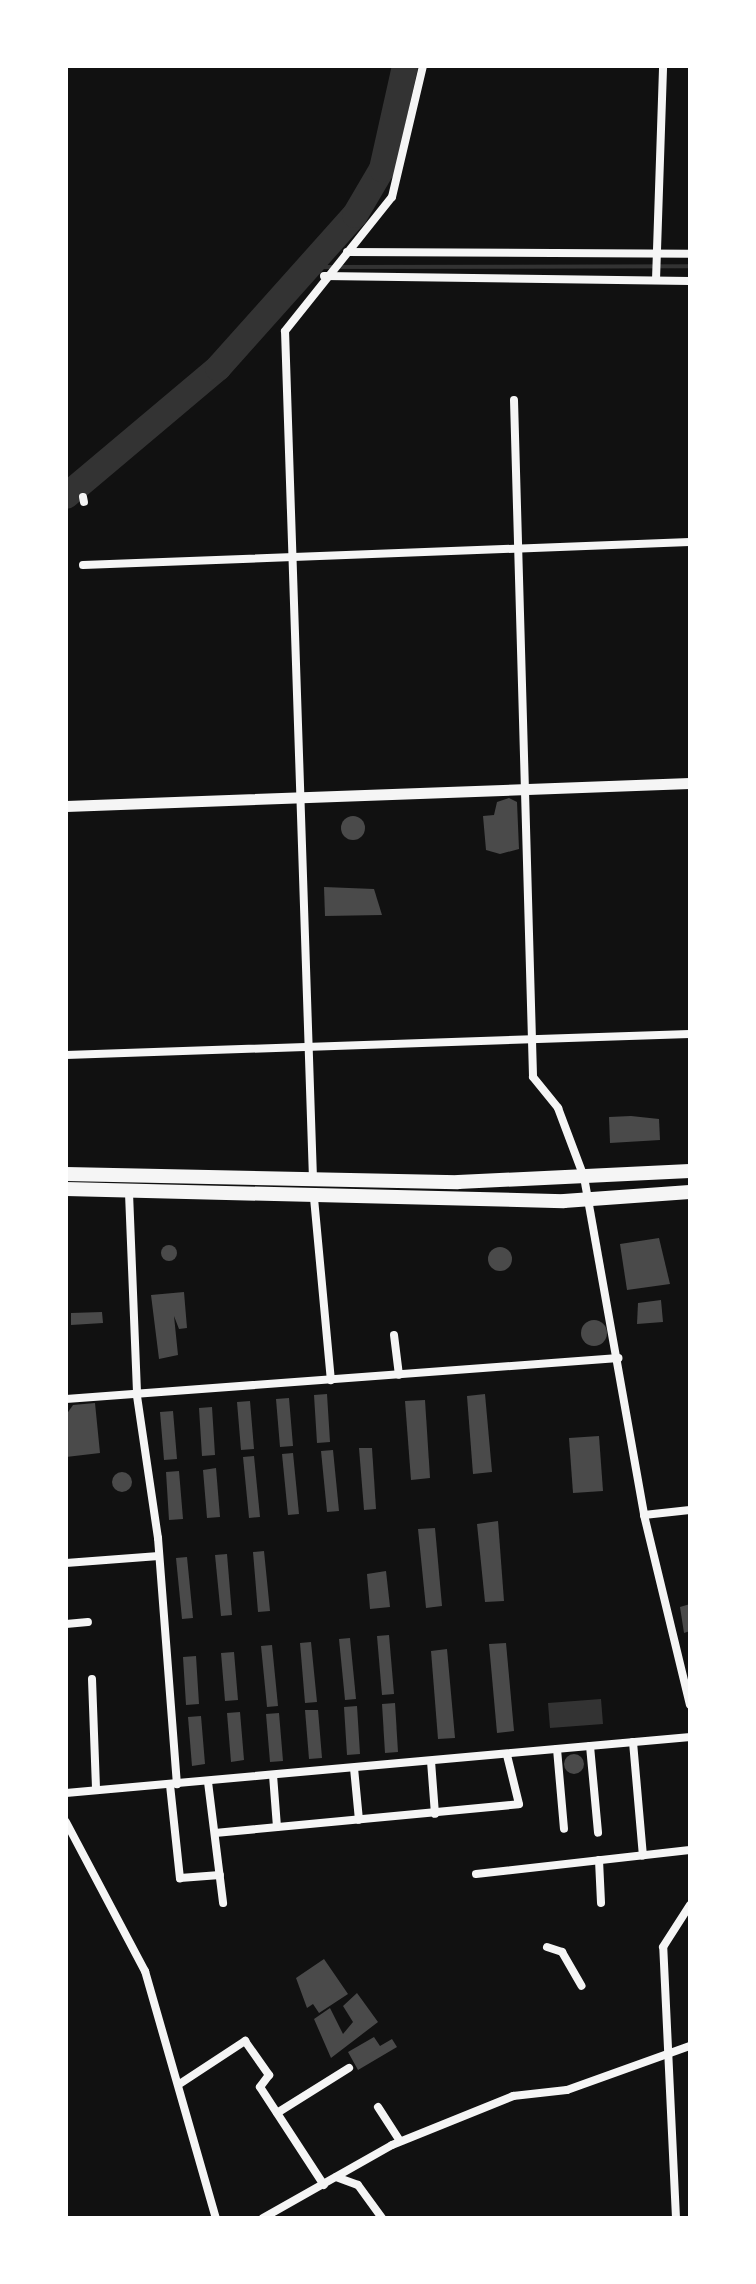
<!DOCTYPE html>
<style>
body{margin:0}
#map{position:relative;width:756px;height:2284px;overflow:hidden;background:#111;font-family:"Public Sans",sans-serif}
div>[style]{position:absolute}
.water>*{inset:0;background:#333}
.stream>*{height:4px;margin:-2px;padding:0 2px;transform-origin:2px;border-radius:2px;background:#333}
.river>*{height:26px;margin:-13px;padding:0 13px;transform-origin:13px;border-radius:13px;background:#333}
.building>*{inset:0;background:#4a4a4a}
.round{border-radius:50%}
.minor>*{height:8px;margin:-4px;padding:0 4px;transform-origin:4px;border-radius:4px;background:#f5f5f5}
.tertiary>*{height:11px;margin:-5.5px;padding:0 5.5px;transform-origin:5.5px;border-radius:5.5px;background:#f5f5f5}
.primary>*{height:14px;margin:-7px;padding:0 7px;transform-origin:7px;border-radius:7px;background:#f5f5f5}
span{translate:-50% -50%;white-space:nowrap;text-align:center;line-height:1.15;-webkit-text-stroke:7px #fff;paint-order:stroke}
.frame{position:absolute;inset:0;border:68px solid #fff;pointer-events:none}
</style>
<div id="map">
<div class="water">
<i style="clip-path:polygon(601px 1699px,603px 1724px,550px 1728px,548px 1703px)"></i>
</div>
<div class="stream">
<i style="left:308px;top:267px;width:382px;rotate:-0.1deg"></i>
</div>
<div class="river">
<i style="left:66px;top:496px;width:199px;rotate:-40.1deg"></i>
<i style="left:218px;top:368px;width:205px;rotate:-48.2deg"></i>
<i style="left:355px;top:215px;width:53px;rotate:-59.6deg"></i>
<i style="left:382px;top:169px;width:106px;rotate:-77.4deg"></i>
</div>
<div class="building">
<i style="clip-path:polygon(509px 798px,517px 802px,519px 849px,500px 854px,486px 850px,483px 816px,494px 815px,497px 802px)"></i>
<i class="round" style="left:341px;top:816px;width:24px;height:24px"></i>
<i style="clip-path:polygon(324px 887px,374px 889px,382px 915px,325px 916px)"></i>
<i style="clip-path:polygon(631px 1116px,659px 1119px,660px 1140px,610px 1143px,609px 1117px)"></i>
<i style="clip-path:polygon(659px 1238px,670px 1284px,627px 1290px,620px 1244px)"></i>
<i class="round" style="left:161px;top:1245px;width:16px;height:16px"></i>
<i class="round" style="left:488px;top:1247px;width:24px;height:24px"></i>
<i style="clip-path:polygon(184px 1292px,187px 1328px,179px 1329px,174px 1316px,178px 1355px,159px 1359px,151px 1295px)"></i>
<i style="clip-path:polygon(661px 1300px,663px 1322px,637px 1324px,638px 1303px)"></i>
<i style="clip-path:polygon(102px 1312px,103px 1323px,71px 1325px,71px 1313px)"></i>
<i class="round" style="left:581px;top:1320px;width:26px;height:26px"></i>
<i style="clip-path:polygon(327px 1394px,330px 1442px,317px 1443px,314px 1395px)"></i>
<i style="clip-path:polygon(485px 1394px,492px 1472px,473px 1474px,467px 1396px)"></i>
<i style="clip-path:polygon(289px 1398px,293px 1446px,280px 1447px,276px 1399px)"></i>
<i style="clip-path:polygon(425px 1400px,430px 1478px,411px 1480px,405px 1401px)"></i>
<i style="clip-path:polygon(250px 1401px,254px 1449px,241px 1450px,237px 1402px)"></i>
<i style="clip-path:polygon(95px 1403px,100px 1453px,66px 1457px,66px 1415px,73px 1405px)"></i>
<i style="clip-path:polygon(212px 1407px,215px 1455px,202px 1456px,199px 1408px)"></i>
<i style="clip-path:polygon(173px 1411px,177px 1459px,164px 1460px,160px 1412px)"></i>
<i style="clip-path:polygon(599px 1436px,603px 1491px,573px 1493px,569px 1438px)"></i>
<i style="clip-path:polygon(359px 1448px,372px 1448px,376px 1509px,364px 1510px)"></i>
<i style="clip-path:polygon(333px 1450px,339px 1511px,327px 1512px,321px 1451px)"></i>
<i style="clip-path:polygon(293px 1453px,299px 1514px,288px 1515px,282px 1454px)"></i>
<i style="clip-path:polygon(254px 1456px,260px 1517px,249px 1518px,243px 1457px)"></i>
<i style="clip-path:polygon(216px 1468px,220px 1517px,207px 1518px,203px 1470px)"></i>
<i style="clip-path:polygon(179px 1471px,183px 1519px,169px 1520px,166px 1472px)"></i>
<i class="round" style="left:112px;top:1472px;width:20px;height:20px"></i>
<i style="clip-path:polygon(498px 1521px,504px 1601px,485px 1602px,477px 1524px)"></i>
<i style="clip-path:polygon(435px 1528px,442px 1606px,426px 1608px,418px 1529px)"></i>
<i style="clip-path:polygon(264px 1551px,270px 1611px,258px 1612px,253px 1552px)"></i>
<i style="clip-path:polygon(227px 1554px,232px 1615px,221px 1616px,215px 1555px)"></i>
<i style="clip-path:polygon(187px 1557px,193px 1618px,182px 1619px,176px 1558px)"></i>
<i style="clip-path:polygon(386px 1571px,390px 1607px,370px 1609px,367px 1574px)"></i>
<i style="clip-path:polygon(690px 1604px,690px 1631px,684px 1633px,680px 1607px)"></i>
<i style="clip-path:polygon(389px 1635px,394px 1694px,382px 1695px,377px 1636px)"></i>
<i style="clip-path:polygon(350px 1638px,356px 1699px,345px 1700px,339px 1639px)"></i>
<i style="clip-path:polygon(311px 1642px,317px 1702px,305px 1703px,300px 1643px)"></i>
<i style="clip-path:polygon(506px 1643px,514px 1731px,497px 1733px,489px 1644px)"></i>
<i style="clip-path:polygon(272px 1645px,278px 1706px,267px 1707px,261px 1646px)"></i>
<i style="clip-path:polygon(447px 1649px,455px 1738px,438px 1739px,431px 1651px)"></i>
<i style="clip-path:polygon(234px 1652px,238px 1700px,225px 1701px,221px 1653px)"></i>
<i style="clip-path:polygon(196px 1656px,199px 1704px,186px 1705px,183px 1657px)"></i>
<i style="clip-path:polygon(395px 1703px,398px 1752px,385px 1753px,382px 1704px)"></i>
<i style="clip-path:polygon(357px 1706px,360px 1754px,347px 1755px,344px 1707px)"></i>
<i style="clip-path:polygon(305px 1710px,318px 1710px,322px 1758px,309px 1759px)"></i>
<i style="clip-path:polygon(240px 1712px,244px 1760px,231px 1762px,227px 1713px)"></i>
<i style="clip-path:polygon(279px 1713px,283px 1761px,270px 1762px,266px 1714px)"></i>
<i style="clip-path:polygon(201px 1716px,205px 1764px,192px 1766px,188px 1717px)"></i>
<i class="round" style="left:564px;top:1754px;width:20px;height:20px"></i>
<i style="clip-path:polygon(324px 1959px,348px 1994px,319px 2013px,313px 2004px,307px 2008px,296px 1978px)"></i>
<i style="clip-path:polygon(357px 1993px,378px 2022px,331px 2058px,314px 2019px,330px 2008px,343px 2034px,353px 2022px,343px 2006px)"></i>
<i style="clip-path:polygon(374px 2037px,380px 2046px,392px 2039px,397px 2047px,358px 2070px,348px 2052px)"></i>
</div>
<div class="minor">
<i style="left:347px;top:252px;width:343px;rotate:0.3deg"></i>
<i style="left:324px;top:276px;width:366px;rotate:0.8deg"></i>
<i style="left:656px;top:280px;width:214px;rotate:-88.1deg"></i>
<i style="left:514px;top:400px;width:677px;rotate:88.39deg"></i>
<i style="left:533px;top:1077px;width:40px;rotate:51deg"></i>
<i style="left:558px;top:1108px;width:74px;rotate:69.4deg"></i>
<i style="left:584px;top:1177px;width:343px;rotate:79.9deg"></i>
<i style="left:644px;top:1515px;width:195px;rotate:76.4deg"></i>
<i style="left:83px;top:497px;width:5px;rotate:79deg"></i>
<i style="left:83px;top:565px;width:607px;rotate:-2.17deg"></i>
<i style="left:66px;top:1055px;width:624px;rotate:-1.93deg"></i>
<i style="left:313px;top:1179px;width:848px;rotate:-91.89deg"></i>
<i style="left:285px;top:331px;width:171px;rotate:-51.4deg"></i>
<i style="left:392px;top:197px;width:135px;rotate:-76.7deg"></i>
<i style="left:129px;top:1193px;width:203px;rotate:87.7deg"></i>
<i style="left:137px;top:1396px;width:144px;rotate:81.6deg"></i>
<i style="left:158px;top:1538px;width:247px;rotate:85.6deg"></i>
<i style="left:314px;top:1198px;width:183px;rotate:84.7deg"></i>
<i style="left:394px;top:1335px;width:40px;rotate:82.9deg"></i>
<i style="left:66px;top:1399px;width:554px;rotate:-4.25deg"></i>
<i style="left:644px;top:1515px;width:46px;rotate:-6.2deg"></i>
<i style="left:66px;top:1563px;width:93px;rotate:-4.3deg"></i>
<i style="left:66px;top:1624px;width:22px;rotate:-5deg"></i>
<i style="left:92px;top:1679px;width:111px;rotate:87.9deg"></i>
<i style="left:633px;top:1742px;width:114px;rotate:85deg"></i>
<i style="left:590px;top:1746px;width:87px;rotate:84.7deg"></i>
<i style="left:557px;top:1749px;width:80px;rotate:85deg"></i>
<i style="left:431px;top:1761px;width:53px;rotate:85.7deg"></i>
<i style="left:354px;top:1768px;width:52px;rotate:84.5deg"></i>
<i style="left:273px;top:1775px;width:52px;rotate:85.6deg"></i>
<i style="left:208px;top:1782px;width:122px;rotate:82.9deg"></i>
<i style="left:170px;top:1785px;width:94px;rotate:83.9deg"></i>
<i style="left:180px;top:1878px;width:40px;rotate:-4.3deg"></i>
<i style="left:66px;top:1793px;width:627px;rotate:-5.13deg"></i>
<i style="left:66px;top:1822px;width:169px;rotate:62.1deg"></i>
<i style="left:145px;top:1971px;width:257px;rotate:74deg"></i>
<i style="left:215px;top:1833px;width:305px;rotate:-5.4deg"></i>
<i style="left:519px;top:1804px;width:50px;rotate:-103.8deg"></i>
<i style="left:599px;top:1860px;width:43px;rotate:87.3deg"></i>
<i style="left:476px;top:1874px;width:215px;rotate:-6.4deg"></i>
<i style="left:547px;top:1947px;width:16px;rotate:18deg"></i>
<i style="left:562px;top:1952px;width:39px;rotate:60deg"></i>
<i style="left:181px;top:2083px;width:77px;rotate:-33.3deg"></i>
<i style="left:245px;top:2041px;width:42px;rotate:54.8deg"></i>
<i style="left:269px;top:2075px;width:15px;rotate:127deg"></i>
<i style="left:260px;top:2087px;width:117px;rotate:56.9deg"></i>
<i style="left:378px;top:2107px;width:40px;rotate:57.1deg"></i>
<i style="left:277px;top:2113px;width:85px;rotate:-32deg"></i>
<i style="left:336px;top:2177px;width:23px;rotate:20deg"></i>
<i style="left:358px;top:2185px;width:41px;rotate:54deg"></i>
<i style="left:263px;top:2218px;width:148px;rotate:-29.5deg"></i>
<i style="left:392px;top:2145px;width:131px;rotate:-22deg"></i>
<i style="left:513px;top:2096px;width:54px;rotate:-6.3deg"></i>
<i style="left:567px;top:2090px;width:131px;rotate:-19.7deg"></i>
<i style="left:676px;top:2218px;width:271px;rotate:-92.7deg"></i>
<i style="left:663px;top:1947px;width:50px;rotate:-57.3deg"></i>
</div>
<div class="tertiary">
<i style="left:66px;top:806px;width:624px;rotate:-2.11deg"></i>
</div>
<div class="primary">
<i style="left:66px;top:1174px;width:392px;rotate:1.2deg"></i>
<i style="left:458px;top:1182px;width:232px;rotate:-2.7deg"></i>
<i style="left:66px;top:1189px;width:498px;rotate:1.4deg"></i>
<i style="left:564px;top:1201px;width:126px;rotate:-4.1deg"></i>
</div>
<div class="frame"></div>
</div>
